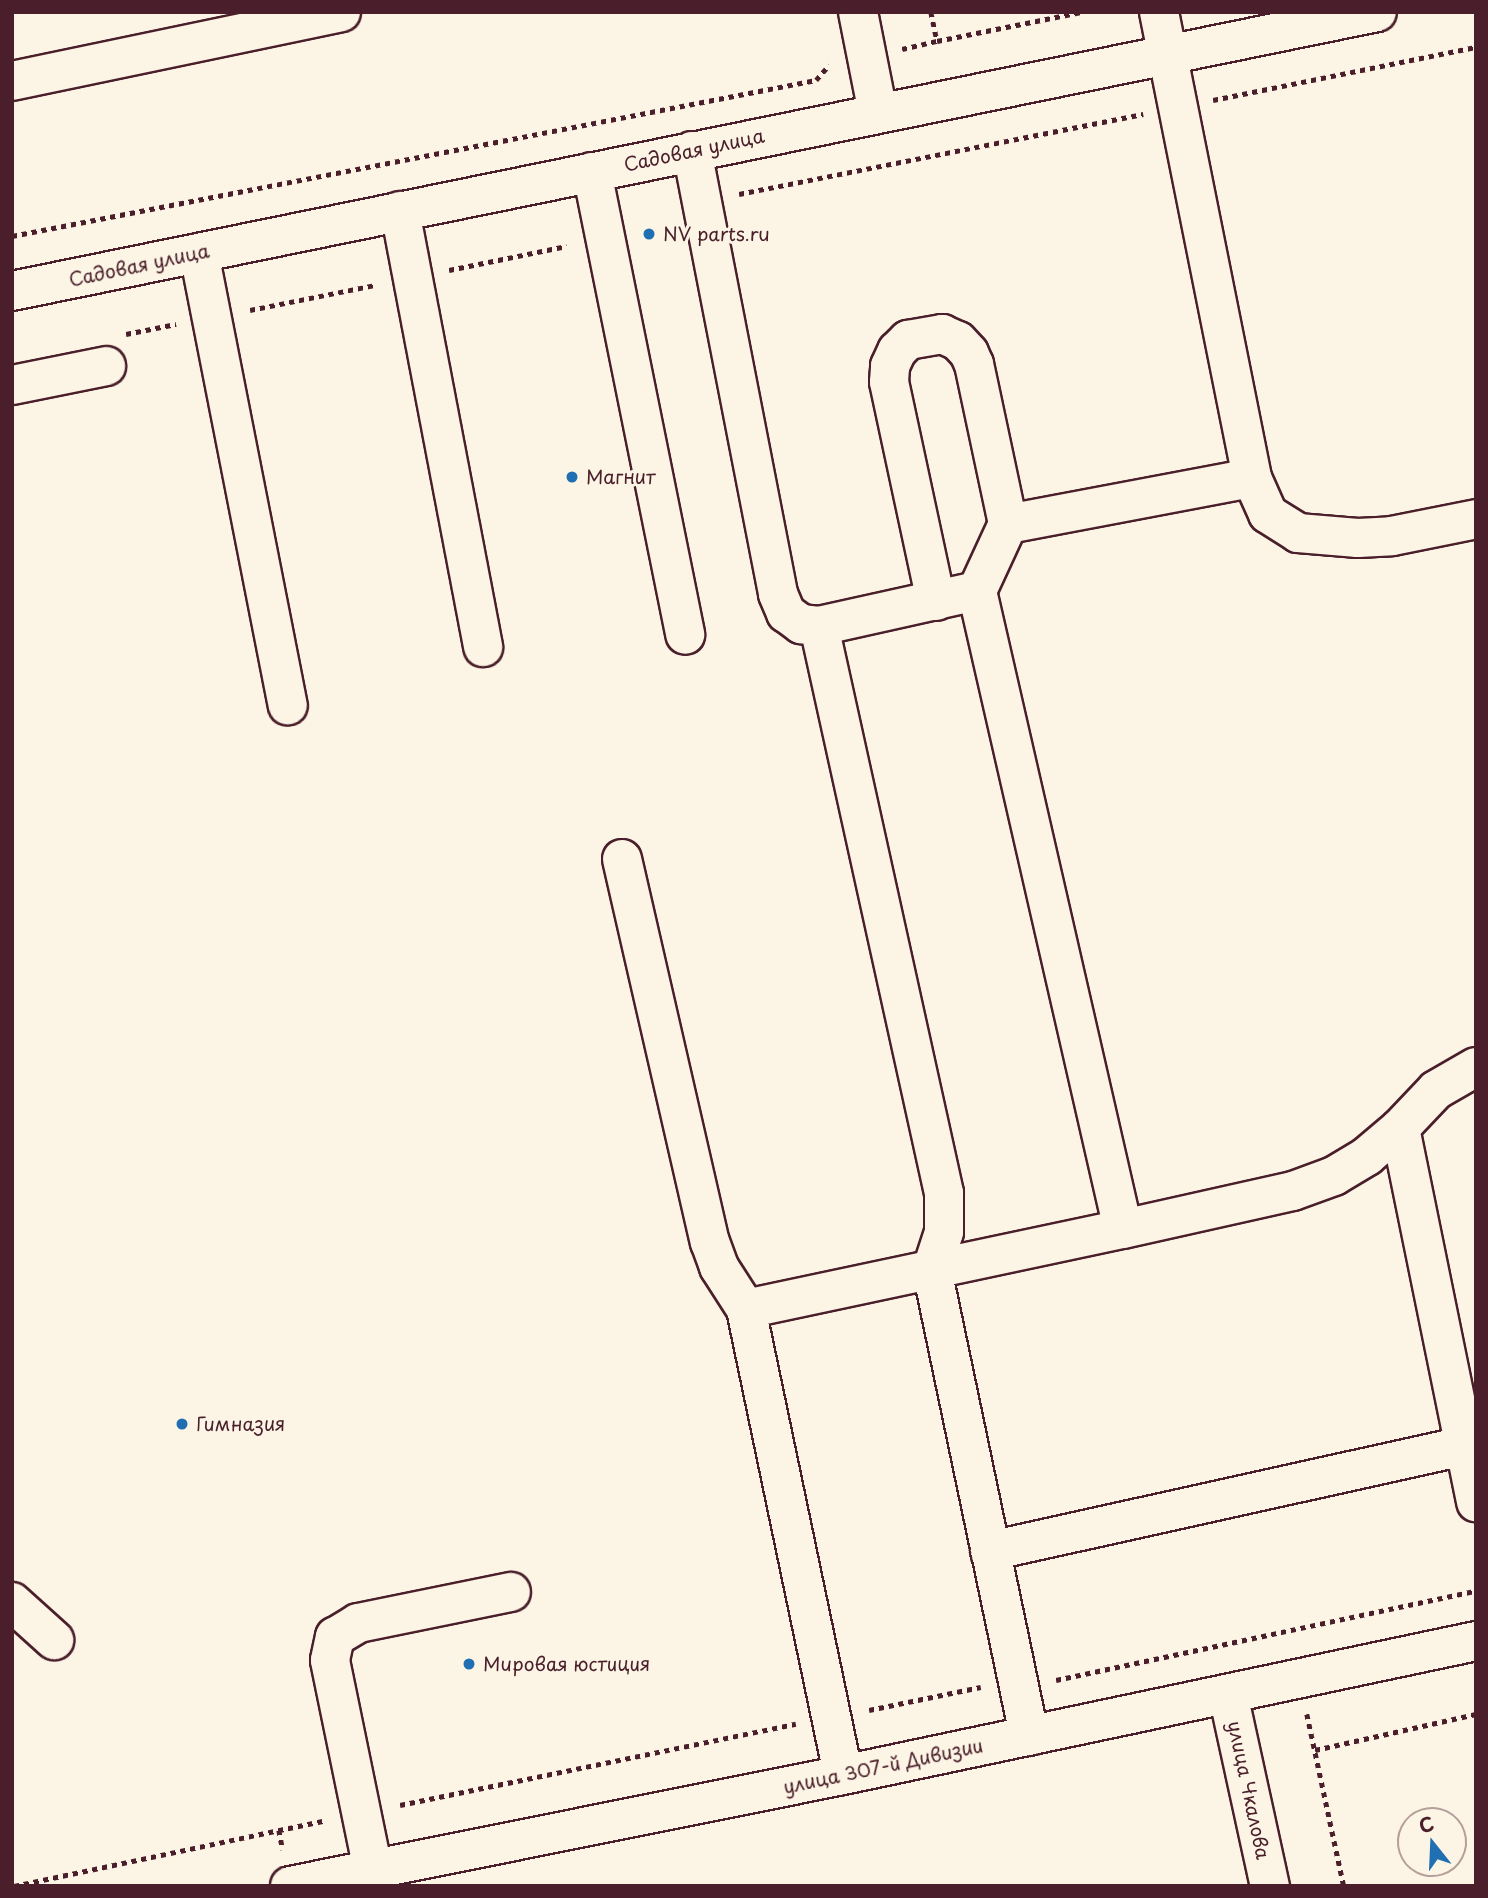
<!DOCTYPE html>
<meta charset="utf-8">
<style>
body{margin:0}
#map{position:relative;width:1488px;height:1898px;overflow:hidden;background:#fcf5e5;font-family:"Playpen Sans",sans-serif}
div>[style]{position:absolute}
.path>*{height:4.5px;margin-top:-2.25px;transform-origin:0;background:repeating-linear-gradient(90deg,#4a1f2b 0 5px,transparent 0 10px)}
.roads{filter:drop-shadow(2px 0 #4a1f2b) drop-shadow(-2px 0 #4a1f2b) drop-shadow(0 2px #4a1f2b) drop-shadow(0 -2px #4a1f2b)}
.minor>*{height:38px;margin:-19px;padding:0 19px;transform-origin:19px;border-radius:19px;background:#fcf5e5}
.dots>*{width:19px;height:19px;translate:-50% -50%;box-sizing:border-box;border:4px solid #fcf5e5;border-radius:50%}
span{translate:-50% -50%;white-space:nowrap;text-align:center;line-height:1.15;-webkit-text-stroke:6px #fcf5e5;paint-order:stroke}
.street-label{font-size:19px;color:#4a1f2b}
.poi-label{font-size:19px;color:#4a1f2b}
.left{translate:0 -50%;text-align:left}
.frame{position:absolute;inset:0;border:14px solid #4a1f2b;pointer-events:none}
.north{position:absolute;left:1397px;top:1807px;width:70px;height:70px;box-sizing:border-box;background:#fcf5e5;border:2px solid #b59f9b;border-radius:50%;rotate:342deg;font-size:19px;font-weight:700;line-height:28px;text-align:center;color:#4a1f2b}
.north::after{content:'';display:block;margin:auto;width:24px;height:32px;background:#1f6fb2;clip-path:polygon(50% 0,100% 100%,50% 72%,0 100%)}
</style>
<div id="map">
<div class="path">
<i style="left:931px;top:12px;width:30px;rotate:78deg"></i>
<i style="left:937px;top:41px;width:147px;rotate:-11.4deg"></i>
<i style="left:902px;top:49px;width:36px;rotate:-13deg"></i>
<i style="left:1213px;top:100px;width:268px;rotate:-11.4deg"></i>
<i style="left:739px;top:194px;width:412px;rotate:-11.2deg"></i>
<i style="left:12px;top:236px;width:819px;rotate:-10.98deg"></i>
<i style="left:816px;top:80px;width:20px;rotate:-49deg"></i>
<i style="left:449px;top:270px;width:120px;rotate:-11.5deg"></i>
<i style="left:250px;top:310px;width:127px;rotate:-11.3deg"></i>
<i style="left:126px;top:334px;width:51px;rotate:-11.3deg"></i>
<i style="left:1056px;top:1680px;width:429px;rotate:-12deg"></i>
<i style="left:869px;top:1710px;width:114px;rotate:-11.6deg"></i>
<i style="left:1307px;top:1714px;width:176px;rotate:77.9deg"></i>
<i style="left:1315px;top:1750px;width:165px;rotate:-12.6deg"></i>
<i style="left:400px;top:1805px;width:404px;rotate:-11.6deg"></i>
<i style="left:279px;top:1830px;width:20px;rotate:79deg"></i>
<i style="left:14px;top:1886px;width:319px;rotate:-11.9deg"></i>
</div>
<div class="roads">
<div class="minor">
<i style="left:858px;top:12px;width:103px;rotate:78.8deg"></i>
<i style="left:1159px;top:12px;width:475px;rotate:78.7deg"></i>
<i style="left:1252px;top:478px;width:39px;rotate:66deg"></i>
<i style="left:1268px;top:514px;width:36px;rotate:32deg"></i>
<i style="left:1298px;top:533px;width:60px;rotate:4.8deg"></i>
<i style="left:1358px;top:538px;width:34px;rotate:-3deg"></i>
<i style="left:1392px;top:536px;width:86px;rotate:-11.4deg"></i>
<i style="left:12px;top:81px;width:336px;rotate:-11.8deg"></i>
<i style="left:692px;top:151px;width:451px;rotate:79deg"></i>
<i style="left:778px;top:594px;width:21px;rotate:67deg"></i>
<i style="left:786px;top:613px;width:19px;rotate:36deg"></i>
<i style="left:801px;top:624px;width:18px;rotate:6deg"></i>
<i style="left:819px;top:626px;width:162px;rotate:-12.5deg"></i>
<i style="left:977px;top:591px;width:654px;rotate:77.11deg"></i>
<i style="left:1123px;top:1229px;width:174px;rotate:-12.6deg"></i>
<i style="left:1293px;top:1191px;width:44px;rotate:-20.1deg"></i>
<i style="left:1334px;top:1176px;width:39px;rotate:-31deg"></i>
<i style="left:1367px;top:1156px;width:43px;rotate:-40.3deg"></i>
<i style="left:1400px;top:1128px;width:382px;rotate:78.5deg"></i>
<i style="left:592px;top:172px;width:472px;rotate:78.6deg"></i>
<i style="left:400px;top:211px;width:444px;rotate:79.2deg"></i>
<i style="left:199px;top:253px;width:461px;rotate:78.9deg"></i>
<i style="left:12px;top:291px;width:1393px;rotate:-11.55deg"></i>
<i style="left:12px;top:385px;width:96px;rotate:-11.4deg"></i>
<i style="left:977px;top:591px;width:74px;rotate:-65.2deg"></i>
<i style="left:1008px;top:524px;width:248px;rotate:-10.7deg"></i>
<i style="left:936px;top:601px;width:224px;rotate:-102.1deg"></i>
<i style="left:889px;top:382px;width:16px;rotate:-86deg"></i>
<i style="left:890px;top:366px;width:17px;rotate:-65deg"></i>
<i style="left:897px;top:351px;width:16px;rotate:-45deg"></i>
<i style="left:908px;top:340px;width:35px;rotate:-10deg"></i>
<i style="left:942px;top:334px;width:17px;rotate:24deg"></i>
<i style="left:958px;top:341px;width:16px;rotate:47deg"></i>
<i style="left:969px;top:353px;width:12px;rotate:66deg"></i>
<i style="left:974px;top:364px;width:164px;rotate:78deg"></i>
<i style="left:819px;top:626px;width:581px;rotate:77.57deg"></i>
<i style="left:944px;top:1193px;width:39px;rotate:90deg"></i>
<i style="left:944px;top:1232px;width:40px;rotate:108deg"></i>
<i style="left:932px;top:1270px;width:476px;rotate:78.2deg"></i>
<i style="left:622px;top:859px;width:393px;rotate:77.1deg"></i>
<i style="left:710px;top:1242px;width:27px;rotate:70deg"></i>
<i style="left:719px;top:1267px;width:50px;rotate:57.3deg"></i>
<i style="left:746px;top:1309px;width:476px;rotate:78.2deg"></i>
<i style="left:1400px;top:1128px;width:52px;rotate:-46.5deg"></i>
<i style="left:1436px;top:1090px;width:46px;rotate:-29.9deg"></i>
<i style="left:746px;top:1309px;width:385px;rotate:-12deg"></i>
<i style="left:990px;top:1551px;width:485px;rotate:-12.5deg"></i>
<i style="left:12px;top:1602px;width:57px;rotate:42.1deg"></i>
<i style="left:1228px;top:1694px;width:197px;rotate:77.7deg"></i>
<i style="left:373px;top:1870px;width:214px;rotate:-101.6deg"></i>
<i style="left:330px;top:1660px;width:24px;rotate:-78deg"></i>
<i style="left:335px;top:1637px;width:27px;rotate:-31deg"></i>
<i style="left:358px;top:1623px;width:156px;rotate:-11.5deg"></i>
<i style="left:290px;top:1886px;width:564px;rotate:-11.35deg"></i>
<i style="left:843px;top:1775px;width:647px;rotate:-11.95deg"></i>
</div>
</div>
<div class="dots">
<i style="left:649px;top:234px;background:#1f6fb2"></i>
<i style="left:572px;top:477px;background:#1f6fb2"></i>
<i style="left:182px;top:1424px;background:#1f6fb2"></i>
<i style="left:469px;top:1664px;background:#1f6fb2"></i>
</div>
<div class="street-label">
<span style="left:694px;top:150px;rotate:-12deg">Садовая улица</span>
<span style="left:139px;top:265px;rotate:-12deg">Садовая улица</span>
<span style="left:883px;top:1766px;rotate:-12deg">улица 307-й Дивизии</span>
<span style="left:1249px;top:1790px;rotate:78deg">улица Чкалова</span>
</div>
<div class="poi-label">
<span class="left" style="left:663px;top:234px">NV parts.ru</span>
<span class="left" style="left:586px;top:477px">Магнит</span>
<span class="left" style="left:196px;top:1424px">Гимназия</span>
<span class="left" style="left:483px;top:1664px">Мировая юстиция</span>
</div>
<div class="frame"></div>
<div class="north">С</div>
</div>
